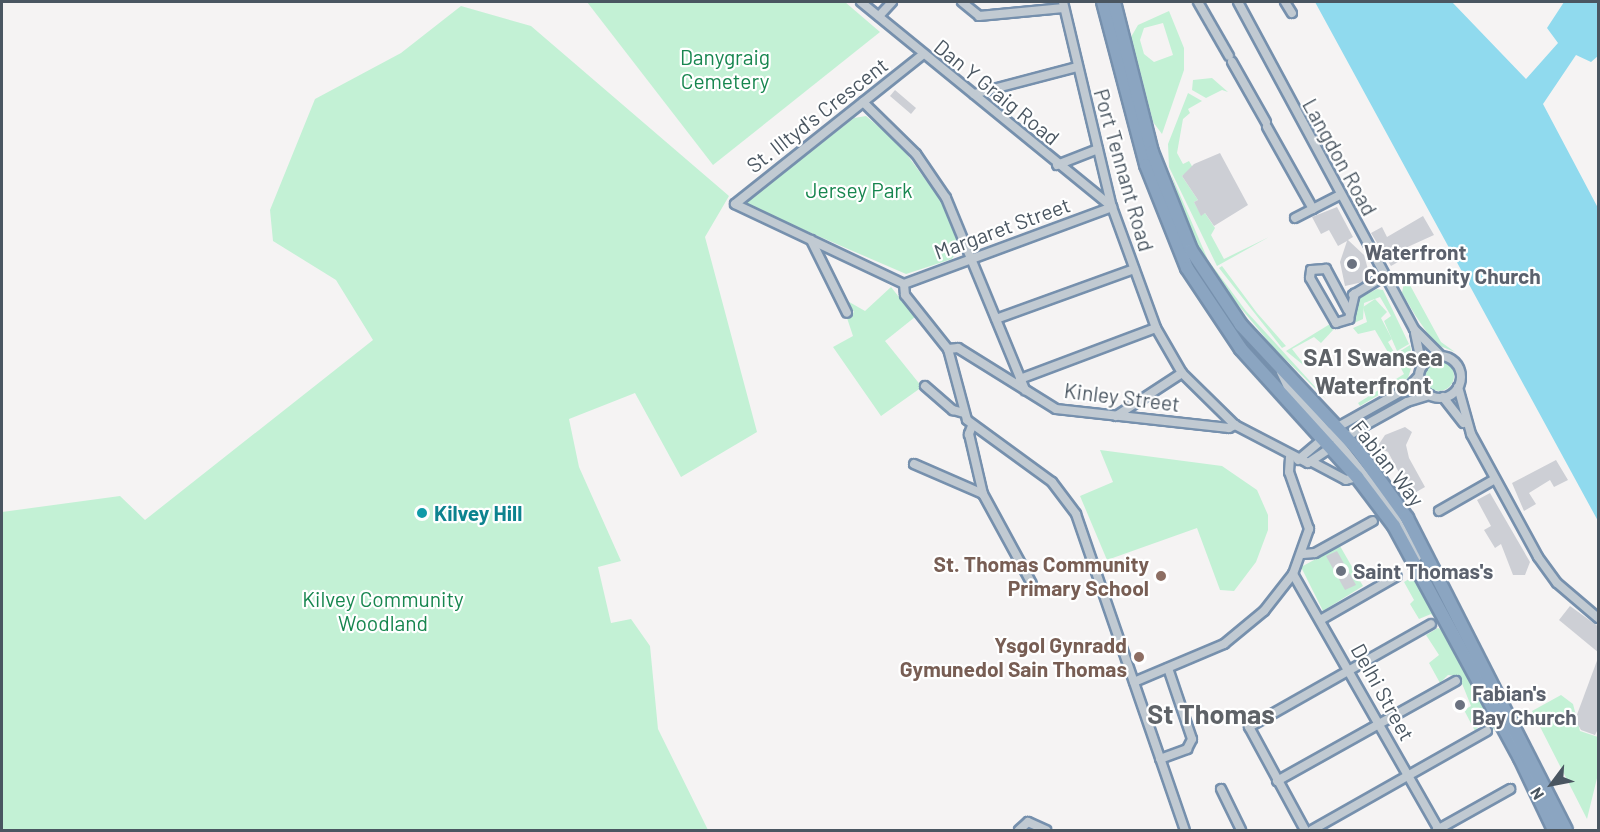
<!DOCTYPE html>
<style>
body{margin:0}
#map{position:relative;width:1600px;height:832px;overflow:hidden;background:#f5f3f3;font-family:Barlow,sans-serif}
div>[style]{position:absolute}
.green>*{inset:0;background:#c3f1d5}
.round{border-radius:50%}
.water>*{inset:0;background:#90daee}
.building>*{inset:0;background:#cdcfd5}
.roads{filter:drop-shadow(2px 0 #7690ad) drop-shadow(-2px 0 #7690ad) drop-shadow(0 2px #7690ad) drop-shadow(0 -2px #7690ad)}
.minor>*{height:8px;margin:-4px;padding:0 4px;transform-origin:4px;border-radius:4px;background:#c1cad2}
.minor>.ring{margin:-4px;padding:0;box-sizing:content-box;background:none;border:8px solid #c1cad2;border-radius:50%}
.highway>*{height:12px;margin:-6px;padding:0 6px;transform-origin:6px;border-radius:6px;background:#8ba5c1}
.dots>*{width:16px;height:16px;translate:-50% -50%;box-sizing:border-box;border:3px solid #fff;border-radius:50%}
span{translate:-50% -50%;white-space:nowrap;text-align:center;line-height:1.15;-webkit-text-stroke:4.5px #fff;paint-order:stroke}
.park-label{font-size:21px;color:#17864f}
.street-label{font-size:21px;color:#4a5661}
.worship-label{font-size:21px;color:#5b616d;font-weight:700}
.left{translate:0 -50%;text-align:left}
.culture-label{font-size:21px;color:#0d838f;font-weight:700}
.education-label{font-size:21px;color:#785e54;font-weight:700}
.right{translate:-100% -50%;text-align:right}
.quarter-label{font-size:24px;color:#5f6368;font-weight:700}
.district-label{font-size:27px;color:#5f6368;font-weight:700}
.frame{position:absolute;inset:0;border:3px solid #4a5661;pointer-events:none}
.north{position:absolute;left:1522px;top:754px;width:60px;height:60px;-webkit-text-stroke:4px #fff;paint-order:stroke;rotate:238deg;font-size:16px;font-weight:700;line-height:24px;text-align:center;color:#4a5661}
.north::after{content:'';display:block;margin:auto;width:21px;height:27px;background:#4a5661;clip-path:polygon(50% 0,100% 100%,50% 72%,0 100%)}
</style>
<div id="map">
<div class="green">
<i style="clip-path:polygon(587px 2px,845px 2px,880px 32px,713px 165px)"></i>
<i style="clip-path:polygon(461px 6px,531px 26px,729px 196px,705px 237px,757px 432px,681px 477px,635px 393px,569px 419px,579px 467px,621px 561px,598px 567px,611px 623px,631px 619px,650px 646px,658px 729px,708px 830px,2px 830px,2px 512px,120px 496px,145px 520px,373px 340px,336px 280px,273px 241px,270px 210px,315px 99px,401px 53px)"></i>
<i style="clip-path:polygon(evenodd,1169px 11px,1184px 48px,1184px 70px,1162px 134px,1153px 122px,1131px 37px,1138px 25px,1169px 11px,1163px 23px,1173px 55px,1154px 62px,1144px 54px,1140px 40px,1144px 28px,1163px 23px)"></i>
<i style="clip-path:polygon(1212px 78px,1228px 92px,1222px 90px,1206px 98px,1192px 90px,1193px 80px)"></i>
<i style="clip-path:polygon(1188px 93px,1202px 101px,1188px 109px,1190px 113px,1183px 119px,1177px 153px,1183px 164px,1189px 161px,1193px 168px,1182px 176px,1198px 200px,1194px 202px,1201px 215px,1205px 213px,1215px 228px,1211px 235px,1224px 259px,1269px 237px,1217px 266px,1169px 167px,1168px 144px)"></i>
<i style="clip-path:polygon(866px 116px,900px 145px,941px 201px,957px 236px,958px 249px,952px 259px,906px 274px,744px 204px,854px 118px)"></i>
<i style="clip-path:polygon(1147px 144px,1206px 284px,1313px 416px,1256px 361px,1180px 246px)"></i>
<i style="clip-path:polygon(1171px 174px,1208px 260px,1246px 311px,1327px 400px,1273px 347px,1220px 283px,1191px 235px)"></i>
<i style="clip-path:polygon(1222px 266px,1257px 313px,1286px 346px,1282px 348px,1219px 268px)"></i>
<i style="clip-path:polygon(1405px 276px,1441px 342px,1455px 352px,1435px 344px,1415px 315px,1402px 293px)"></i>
<i style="clip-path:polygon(891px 287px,915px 317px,885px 341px,922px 387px,881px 416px,833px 347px,853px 336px,847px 318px,854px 312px,844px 299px,865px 311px)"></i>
<i style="clip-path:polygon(1377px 289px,1383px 290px,1409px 344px,1397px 351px,1384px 321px,1391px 316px,1380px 297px,1364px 303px,1363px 319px,1354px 323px,1357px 299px)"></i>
<i style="clip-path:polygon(1375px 299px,1387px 312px,1381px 318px,1392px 339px,1388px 342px,1394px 352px,1389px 354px,1375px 330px,1358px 334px,1353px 328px,1367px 322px,1363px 307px)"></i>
<i style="clip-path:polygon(1330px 324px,1333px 330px,1321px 343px,1314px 337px,1292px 349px,1307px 368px,1286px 351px)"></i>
<i style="clip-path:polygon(1410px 345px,1413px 362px,1408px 378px,1360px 406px,1358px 403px,1404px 374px,1394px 355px)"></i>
<i class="round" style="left:1424px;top:361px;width:30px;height:30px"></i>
<i style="clip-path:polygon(1100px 450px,1222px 466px,1257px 490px,1268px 515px,1268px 530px,1256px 562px,1234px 591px,1220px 590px,1197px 528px,1107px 560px,1080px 496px,1113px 482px)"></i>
<i style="clip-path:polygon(1340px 546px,1363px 586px,1323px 611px,1301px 567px)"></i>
<i style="clip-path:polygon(1414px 576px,1443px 627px,1431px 614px,1419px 619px,1410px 604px,1414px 600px,1404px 582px)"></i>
<i style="clip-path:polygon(1438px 628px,1445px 632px,1496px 731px,1482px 722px,1475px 731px,1464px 710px,1471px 706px,1459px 676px,1448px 675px,1440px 683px,1429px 663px,1439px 655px,1426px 635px)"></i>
<i style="clip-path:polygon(1561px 695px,1573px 704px,1580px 731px,1598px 737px,1598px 774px,1587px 819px,1532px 711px)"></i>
</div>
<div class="water">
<i style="clip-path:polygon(1315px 2px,1452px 2px,1526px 79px,1558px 43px,1547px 28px,1564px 2px,1598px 2px,1598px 56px,1591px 62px,1576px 55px,1543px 104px,1598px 208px,1598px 521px)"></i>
</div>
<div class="building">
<i style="clip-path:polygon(895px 90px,916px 108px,911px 114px,890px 96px)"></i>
<i style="clip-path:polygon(1220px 153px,1248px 205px,1214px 226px,1205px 213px,1201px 216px,1194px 202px,1198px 200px,1182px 176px,1194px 164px)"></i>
<i style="clip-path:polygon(1337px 207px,1353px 237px,1348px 240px,1364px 255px,1369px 273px,1363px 282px,1345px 286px,1340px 262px,1347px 241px,1338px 246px,1329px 230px,1321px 234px,1312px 217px)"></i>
<i style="clip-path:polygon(1423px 216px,1434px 235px,1401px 250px,1405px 258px,1391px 266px,1371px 233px,1382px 227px,1387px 237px)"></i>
<i style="clip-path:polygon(1405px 427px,1412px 432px,1406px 445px,1409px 458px,1425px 487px,1411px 495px,1388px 452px,1377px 447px,1385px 435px)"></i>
<i style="clip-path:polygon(1556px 460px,1568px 480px,1554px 487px,1550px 480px,1529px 493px,1536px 504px,1524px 511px,1512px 483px)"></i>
<i style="clip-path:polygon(1490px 493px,1530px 562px,1525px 575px,1513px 575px,1501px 544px,1495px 548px,1484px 530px,1491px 526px,1477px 500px)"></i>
<i style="clip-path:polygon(1337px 551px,1356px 585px,1345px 590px,1326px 556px)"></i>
<i style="clip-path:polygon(1570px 606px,1599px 627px,1599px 653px,1559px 620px)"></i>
<i style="clip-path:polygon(1598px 658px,1599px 727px,1595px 735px,1581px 730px,1575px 720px)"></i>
</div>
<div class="roads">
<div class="minor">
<i style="left:861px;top:2px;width:324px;rotate:39.2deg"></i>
<i style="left:962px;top:2px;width:22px;rotate:39deg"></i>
<i style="left:979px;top:16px;width:85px;rotate:-5.4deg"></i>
<i style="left:1063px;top:2px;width:211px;rotate:76.6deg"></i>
<i style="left:1112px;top:207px;width:129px;rotate:70deg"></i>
<i style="left:1156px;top:328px;width:52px;rotate:60deg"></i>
<i style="left:1182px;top:373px;width:74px;rotate:44.5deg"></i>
<i style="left:1235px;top:425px;width:82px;rotate:27.5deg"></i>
<i style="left:1308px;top:463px;width:65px;rotate:-33.7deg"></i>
<i style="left:1362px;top:427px;width:51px;rotate:-29.1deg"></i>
<i style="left:1407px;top:402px;width:24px;rotate:-17deg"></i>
<i style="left:1198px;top:2px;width:62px;rotate:60.1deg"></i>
<i style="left:1238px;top:2px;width:371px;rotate:61.7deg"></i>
<i style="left:1414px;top:329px;width:38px;rotate:45deg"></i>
<i style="left:1285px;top:2px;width:13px;rotate:58deg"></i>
<i style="left:879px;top:16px;width:19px;rotate:-47deg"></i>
<i style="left:1232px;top:62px;width:69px;rotate:60.5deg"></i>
<i style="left:974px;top:94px;width:106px;rotate:-14.7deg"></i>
<i style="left:863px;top:102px;width:74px;rotate:44.5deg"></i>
<i style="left:916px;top:154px;width:53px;rotate:55.7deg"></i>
<i style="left:946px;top:198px;width:208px;rotate:67.6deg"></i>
<i style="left:1267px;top:127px;width:94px;rotate:60.7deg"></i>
<i style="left:1057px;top:165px;width:44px;rotate:-21.3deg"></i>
<i style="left:1295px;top:218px;width:51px;rotate:-27.1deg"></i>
<i style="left:811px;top:240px;width:81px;rotate:63.7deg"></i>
<i style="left:904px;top:284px;width:11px;rotate:85deg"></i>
<i style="left:905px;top:295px;width:69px;rotate:51.5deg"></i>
<i style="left:948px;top:349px;width:73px;rotate:75deg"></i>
<i style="left:967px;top:420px;width:105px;rotate:36.1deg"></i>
<i style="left:1052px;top:482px;width:40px;rotate:53deg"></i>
<i style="left:1076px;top:514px;width:334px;rotate:71deg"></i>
<i style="left:904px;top:284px;width:187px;rotate:-154.7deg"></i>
<i style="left:735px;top:204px;width:239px;rotate:-38.5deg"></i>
<i style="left:904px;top:284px;width:222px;rotate:-20.3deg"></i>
<i style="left:1353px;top:295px;width:37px;rotate:-31deg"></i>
<i style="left:1348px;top:310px;width:47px;rotate:-118.2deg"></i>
<i style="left:1326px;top:269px;width:15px;rotate:176deg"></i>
<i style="left:1311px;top:270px;width:8px;rotate:97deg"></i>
<i style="left:1310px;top:278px;width:52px;rotate:60deg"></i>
<i style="left:1336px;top:323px;width:14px;rotate:-17deg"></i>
<i style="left:1349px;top:319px;width:26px;rotate:-77deg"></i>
<i style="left:996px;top:319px;width:147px;rotate:-19.9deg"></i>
<i style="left:1415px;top:333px;width:34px;rotate:78deg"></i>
<i style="left:948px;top:349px;width:10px;rotate:-6deg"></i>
<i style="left:958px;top:348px;width:115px;rotate:31.9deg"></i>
<i style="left:1056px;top:409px;width:174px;rotate:6.3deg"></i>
<i style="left:1229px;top:428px;width:7px;rotate:-27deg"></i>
<i class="ring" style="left:1419px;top:356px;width:34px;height:34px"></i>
<i style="left:1281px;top:372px;width:17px;rotate:65deg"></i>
<i style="left:1288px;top:387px;width:67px;rotate:48.7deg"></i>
<i style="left:1020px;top:379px;width:145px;rotate:-20.6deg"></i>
<i style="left:925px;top:386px;width:37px;rotate:41deg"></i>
<i style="left:953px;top:410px;width:11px;rotate:15deg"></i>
<i style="left:1458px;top:387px;width:49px;rotate:74.5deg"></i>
<i style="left:1471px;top:434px;width:140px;rotate:61.4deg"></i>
<i style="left:1538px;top:557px;width:32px;rotate:54deg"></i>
<i style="left:1557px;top:583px;width:54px;rotate:40.5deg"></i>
<i style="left:1443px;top:397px;width:33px;rotate:52deg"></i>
<i style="left:1116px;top:416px;width:79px;rotate:-33.1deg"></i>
<i style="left:972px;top:426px;width:9px;rotate:111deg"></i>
<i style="left:969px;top:434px;width:62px;rotate:76.9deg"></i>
<i style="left:983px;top:494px;width:102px;rotate:61.4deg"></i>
<i style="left:1336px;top:428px;width:14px;rotate:82deg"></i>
<i style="left:1338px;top:442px;width:84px;rotate:51.8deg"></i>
<i style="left:1390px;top:508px;width:56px;rotate:61.1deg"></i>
<i style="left:1298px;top:460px;width:50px;rotate:-40.1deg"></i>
<i style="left:1336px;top:428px;width:84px;rotate:-29.3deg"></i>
<i style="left:1409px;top:387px;width:15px;rotate:-48deg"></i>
<i style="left:1312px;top:462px;width:38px;rotate:28deg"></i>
<i style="left:1346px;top:480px;width:11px;rotate:-15deg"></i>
<i style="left:914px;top:464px;width:75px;rotate:23.5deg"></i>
<i style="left:1439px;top:511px;width:64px;rotate:-29.7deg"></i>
<i style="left:1303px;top:554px;width:12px;rotate:-5deg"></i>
<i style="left:1315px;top:553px;width:66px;rotate:-28.9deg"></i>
<i style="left:1293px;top:574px;width:295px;rotate:60.3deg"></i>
<i style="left:1322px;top:619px;width:86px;rotate:-29.8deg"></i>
<i style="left:1134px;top:682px;width:98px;rotate:-22.9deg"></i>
<i style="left:1224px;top:644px;width:52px;rotate:-39.5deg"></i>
<i style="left:1264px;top:611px;width:47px;rotate:-51.9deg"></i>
<i style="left:1293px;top:574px;width:48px;rotate:-70.4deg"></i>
<i style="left:1309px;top:529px;width:60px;rotate:-109.3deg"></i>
<i style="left:1289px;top:472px;width:16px;rotate:-86deg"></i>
<i style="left:1160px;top:759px;width:29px;rotate:-20deg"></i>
<i style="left:1187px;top:749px;width:11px;rotate:-63deg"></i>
<i style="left:1192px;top:739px;width:75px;rotate:-108.7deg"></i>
<i style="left:1277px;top:781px;width:205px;rotate:-29.2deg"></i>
<i style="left:1221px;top:789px;width:46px;rotate:64deg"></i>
<i style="left:1019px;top:830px;width:12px;rotate:-42deg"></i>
<i style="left:1028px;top:822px;width:20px;rotate:24deg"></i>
<i style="left:1305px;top:830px;width:117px;rotate:-118.5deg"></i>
<i style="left:1249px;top:727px;width:209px;rotate:-29.5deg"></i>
<i style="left:1312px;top:830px;width:201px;rotate:-29.5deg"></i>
<i style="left:1437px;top:830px;width:84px;rotate:-29.3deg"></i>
</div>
<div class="highway">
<i style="left:1103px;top:2px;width:169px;rotate:75.2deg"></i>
<i style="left:1146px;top:165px;width:111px;rotate:68.3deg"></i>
<i style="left:1187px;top:268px;width:97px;rotate:56.3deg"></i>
<i style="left:1241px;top:349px;width:173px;rotate:47.8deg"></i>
<i style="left:1357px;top:477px;width:61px;rotate:52.9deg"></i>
<i style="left:1394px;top:526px;width:264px;rotate:61.5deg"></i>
<i style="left:1520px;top:758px;width:80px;rotate:64.7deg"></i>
<i style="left:1114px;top:2px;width:155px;rotate:75.8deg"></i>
<i style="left:1152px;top:152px;width:105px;rotate:68.3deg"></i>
<i style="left:1191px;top:250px;width:90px;rotate:56.3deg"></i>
<i style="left:1241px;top:325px;width:171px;rotate:46.9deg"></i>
<i style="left:1358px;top:450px;width:84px;rotate:54.2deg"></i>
<i style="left:1407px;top:518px;width:350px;rotate:63deg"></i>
</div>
</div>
<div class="dots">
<i style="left:1352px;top:264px;background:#6b7280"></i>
<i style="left:422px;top:513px;background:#0f9aa8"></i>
<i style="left:1341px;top:571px;background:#6b7280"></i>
<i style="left:1161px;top:576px;background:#8d6e63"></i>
<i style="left:1139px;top:657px;background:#8d6e63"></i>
<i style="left:1460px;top:705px;background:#6b7280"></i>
</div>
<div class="park-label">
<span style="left:725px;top:69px">Danygraig<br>Cemetery</span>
<span style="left:859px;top:190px">Jersey Park</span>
<span style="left:383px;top:611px">Kilvey Community<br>Woodland</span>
</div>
<div class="street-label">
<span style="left:997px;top:92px;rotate:39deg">Dan Y Graig Road</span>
<span style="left:817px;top:115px;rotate:-38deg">St. Illtyd's Crescent</span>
<span style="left:1340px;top:157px;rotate:61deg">Langdon Road</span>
<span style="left:1124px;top:170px;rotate:74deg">Port Tennant Road</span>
<span style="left:1002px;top:228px;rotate:-20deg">Margaret Street</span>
<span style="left:1122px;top:397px;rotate:7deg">Kinley Street</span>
<span style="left:1388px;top:463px;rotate:52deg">Fabian Way</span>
<span style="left:1383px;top:692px;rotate:61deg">Delhi Street</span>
</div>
<div class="worship-label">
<span class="left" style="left:1364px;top:264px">Waterfront<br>Community Church</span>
<span class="left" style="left:1353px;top:571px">Saint Thomas's</span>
<span class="left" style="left:1472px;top:705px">Fabian's<br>Bay Church</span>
</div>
<div class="culture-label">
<span class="left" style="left:434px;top:513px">Kilvey Hill</span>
</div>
<div class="education-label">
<span class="right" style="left:1149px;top:576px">St. Thomas Community<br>Primary School</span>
<span class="right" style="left:1127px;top:657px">Ysgol Gynradd<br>Gymunedol Sain Thomas</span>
</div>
<div class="quarter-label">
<span style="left:1373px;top:371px">SA1 Swansea<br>Waterfront</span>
</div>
<div class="district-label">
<span style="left:1211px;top:714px">St Thomas</span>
</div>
<div class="frame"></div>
<div class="north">N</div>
</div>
